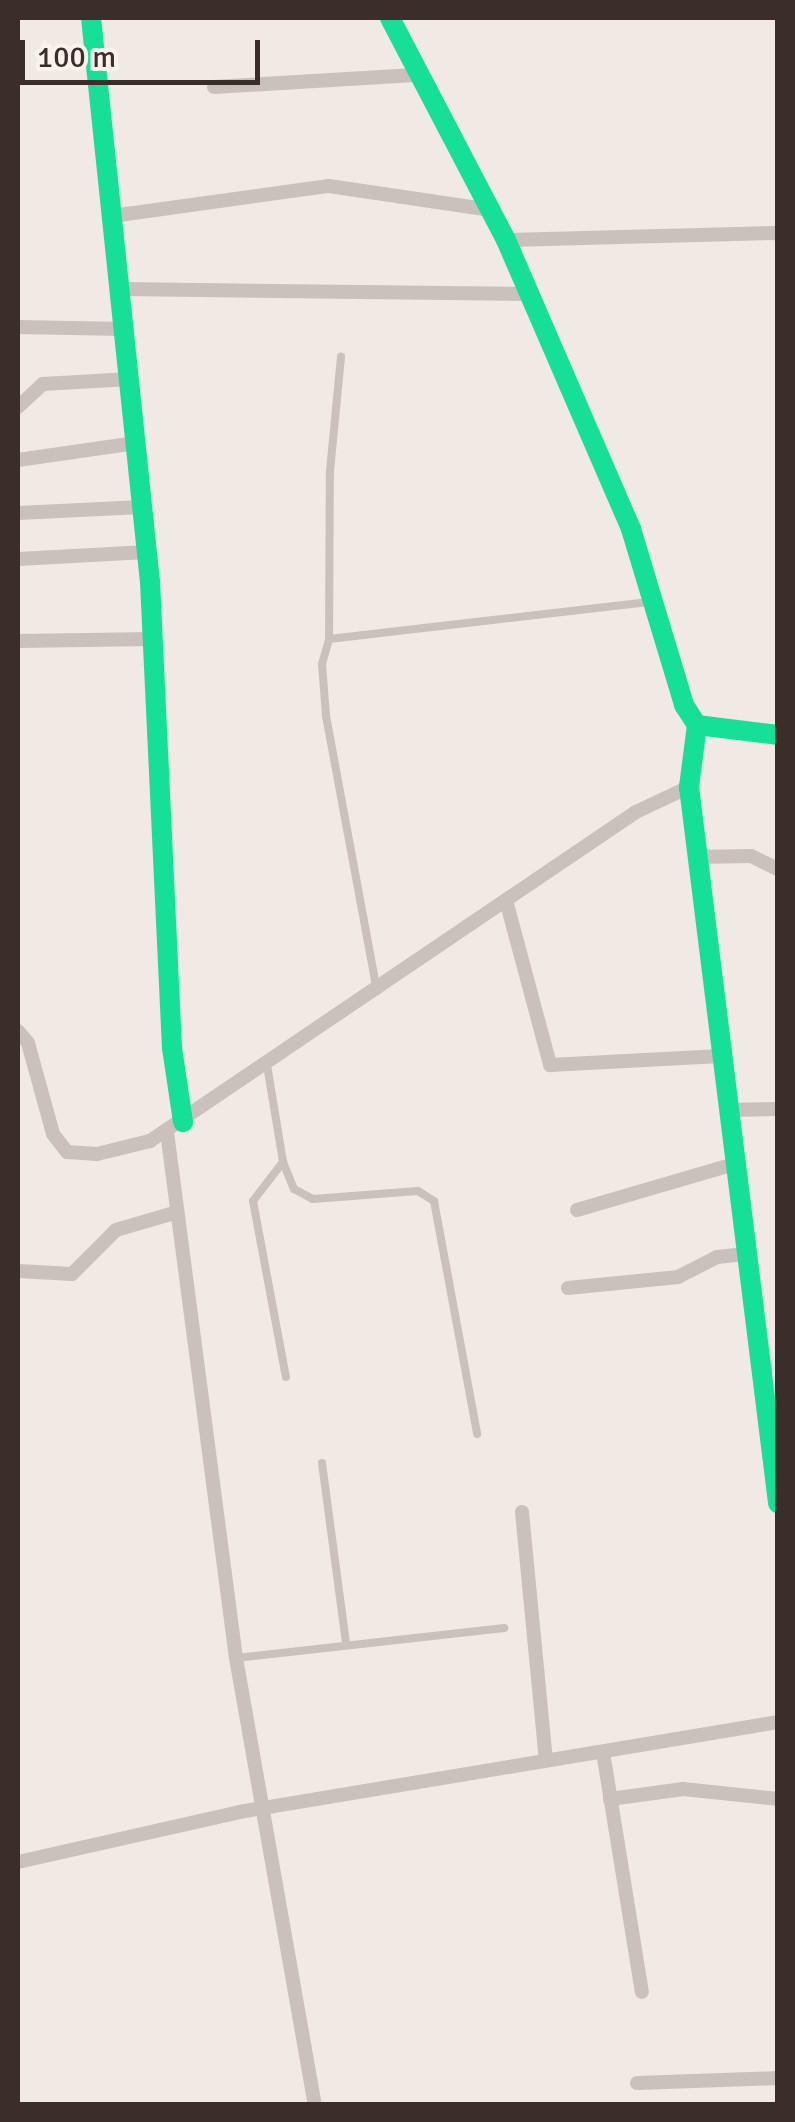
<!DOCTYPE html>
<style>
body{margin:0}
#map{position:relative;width:795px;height:2122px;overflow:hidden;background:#f0e9e4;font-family:Signika,sans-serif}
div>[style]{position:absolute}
.lane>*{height:8px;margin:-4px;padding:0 4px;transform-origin:4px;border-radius:4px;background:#cac1bc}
.street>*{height:14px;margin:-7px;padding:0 7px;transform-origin:7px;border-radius:7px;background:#cac1bc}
.fast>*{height:20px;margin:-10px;padding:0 10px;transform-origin:10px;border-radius:10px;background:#16e098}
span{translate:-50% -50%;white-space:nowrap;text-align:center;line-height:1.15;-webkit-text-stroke:10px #fcf2ec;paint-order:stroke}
.frame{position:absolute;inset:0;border:20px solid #3b2d29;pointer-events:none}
.scale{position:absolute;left:20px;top:40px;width:240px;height:45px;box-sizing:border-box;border:5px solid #3b2d29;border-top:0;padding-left:12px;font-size:30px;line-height:35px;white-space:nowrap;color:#3b2d29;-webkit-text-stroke:8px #fcf2ec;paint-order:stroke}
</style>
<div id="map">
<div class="lane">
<i style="left:329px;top:639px;width:168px;rotate:-89.7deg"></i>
<i style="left:330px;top:471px;width:115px;rotate:-84.5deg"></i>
<i style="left:377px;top:991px;width:281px;rotate:-100.5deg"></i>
<i style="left:326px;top:715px;width:51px;rotate:-94.5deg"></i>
<i style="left:322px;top:664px;width:26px;rotate:-74deg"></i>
<i style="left:329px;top:639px;width:322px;rotate:-6.6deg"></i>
<i style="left:267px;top:1065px;width:98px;rotate:80.6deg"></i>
<i style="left:283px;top:1162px;width:29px;rotate:68deg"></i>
<i style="left:294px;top:1189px;width:21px;rotate:28deg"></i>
<i style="left:313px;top:1199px;width:105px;rotate:-4.4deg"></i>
<i style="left:418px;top:1191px;width:19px;rotate:32deg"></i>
<i style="left:434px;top:1201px;width:237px;rotate:79.5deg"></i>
<i style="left:283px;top:1162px;width:49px;rotate:127.6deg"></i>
<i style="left:253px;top:1201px;width:179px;rotate:79.4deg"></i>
<i style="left:322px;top:1463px;width:183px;rotate:82.4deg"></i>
<i style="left:236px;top:1658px;width:270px;rotate:-6.4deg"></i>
</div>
<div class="street">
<i style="left:214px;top:87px;width:205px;rotate:-3.4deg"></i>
<i style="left:112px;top:216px;width:219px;rotate:-7.9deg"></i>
<i style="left:329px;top:186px;width:164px;rotate:8.4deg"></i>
<i style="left:506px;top:240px;width:272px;rotate:-1.5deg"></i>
<i style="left:120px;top:289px;width:410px;rotate:0.7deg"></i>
<i style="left:18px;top:327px;width:106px;rotate:1.1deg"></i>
<i style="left:18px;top:407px;width:34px;rotate:-43deg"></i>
<i style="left:43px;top:384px;width:87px;rotate:-3.3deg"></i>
<i style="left:18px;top:460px;width:119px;rotate:-8.2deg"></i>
<i style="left:18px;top:513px;width:124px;rotate:-2.8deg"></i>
<i style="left:18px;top:559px;width:129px;rotate:-3.1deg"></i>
<i style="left:18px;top:641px;width:135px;rotate:-0.8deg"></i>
<i style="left:697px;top:857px;width:54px;rotate:-1.1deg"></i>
<i style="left:751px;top:856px;width:30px;rotate:26deg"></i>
<i style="left:507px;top:904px;width:167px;rotate:75deg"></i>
<i style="left:550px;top:1065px;width:171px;rotate:-3deg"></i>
<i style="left:18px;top:1031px;width:16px;rotate:50deg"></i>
<i style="left:28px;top:1043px;width:94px;rotate:74.6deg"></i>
<i style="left:53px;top:1134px;width:23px;rotate:52deg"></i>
<i style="left:67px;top:1152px;width:30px;rotate:4deg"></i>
<i style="left:97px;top:1154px;width:55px;rotate:-13.8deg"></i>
<i style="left:150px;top:1141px;width:587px;rotate:-34.1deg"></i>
<i style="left:636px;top:812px;width:59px;rotate:-25.3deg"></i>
<i style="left:728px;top:1110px;width:50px;rotate:-1.1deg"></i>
<i style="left:167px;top:1132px;width:531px;rotate:82.53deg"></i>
<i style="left:236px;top:1658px;width:453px;rotate:80deg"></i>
<i style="left:577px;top:1210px;width:164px;rotate:-16.3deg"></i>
<i style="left:18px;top:1271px;width:54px;rotate:3.2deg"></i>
<i style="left:72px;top:1274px;width:62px;rotate:-45deg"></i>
<i style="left:116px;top:1230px;width:64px;rotate:-16.4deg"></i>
<i style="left:568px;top:1288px;width:111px;rotate:-5.7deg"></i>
<i style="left:678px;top:1277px;width:44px;rotate:-27.1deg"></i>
<i style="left:717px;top:1257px;width:29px;rotate:-6deg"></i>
<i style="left:522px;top:1512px;width:250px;rotate:84.5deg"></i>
<i style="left:603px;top:1752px;width:243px;rotate:80.8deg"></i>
<i style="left:610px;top:1799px;width:74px;rotate:-7.8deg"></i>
<i style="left:683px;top:1789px;width:96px;rotate:6deg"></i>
<i style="left:18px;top:1862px;width:227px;rotate:-12.7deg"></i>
<i style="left:239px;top:1812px;width:546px;rotate:-9.48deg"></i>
<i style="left:637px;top:2083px;width:141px;rotate:-2deg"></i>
</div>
<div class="fast">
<i style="left:91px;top:18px;width:567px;rotate:84.03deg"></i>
<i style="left:150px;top:582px;width:467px;rotate:87.3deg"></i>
<i style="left:172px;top:1048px;width:75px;rotate:81.5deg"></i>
<i style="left:390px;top:18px;width:250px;rotate:62.4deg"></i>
<i style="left:506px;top:240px;width:315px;rotate:66.6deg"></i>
<i style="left:631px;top:529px;width:184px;rotate:73.2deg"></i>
<i style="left:684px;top:705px;width:24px;rotate:57deg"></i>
<i style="left:697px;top:725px;width:82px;rotate:7deg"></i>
<i style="left:697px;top:725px;width:63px;rotate:97.4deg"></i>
<i style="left:689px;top:787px;width:722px;rotate:82.91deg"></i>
</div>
<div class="frame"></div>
<div class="scale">100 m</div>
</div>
